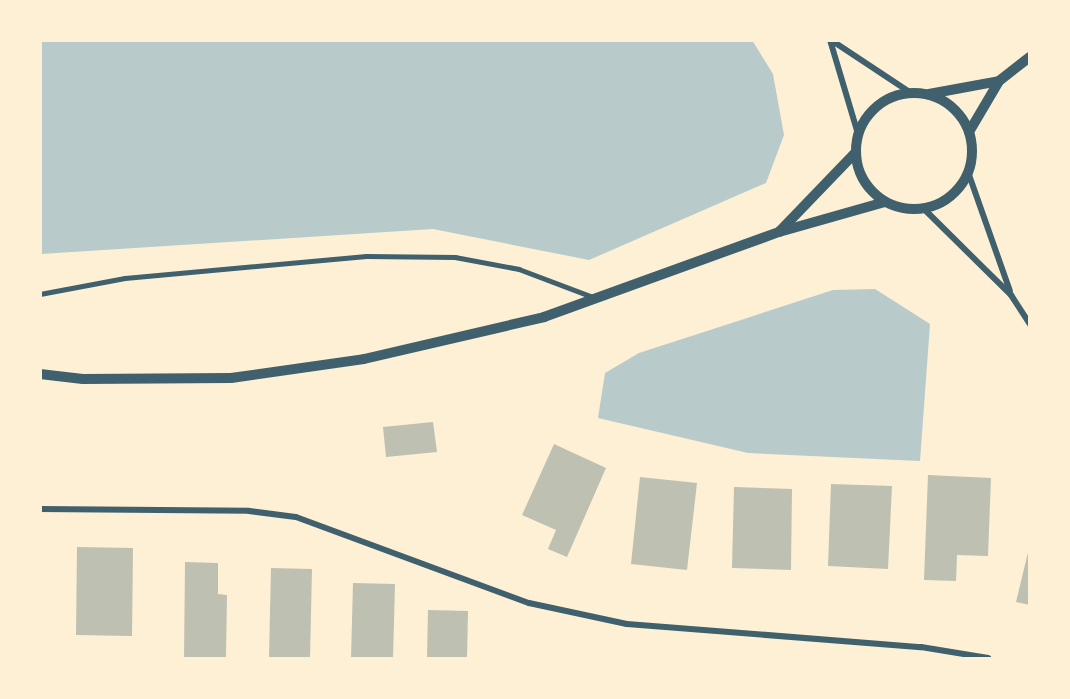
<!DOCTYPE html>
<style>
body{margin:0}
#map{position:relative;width:1070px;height:699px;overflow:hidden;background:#fdf0d5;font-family:Cabin,sans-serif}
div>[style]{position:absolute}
.green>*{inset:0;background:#b9caca}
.building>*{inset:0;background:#bec0b2}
.service>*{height:4.5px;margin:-2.25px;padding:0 2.25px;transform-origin:2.25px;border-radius:2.25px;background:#3f606c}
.minor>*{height:6px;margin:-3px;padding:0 3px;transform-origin:3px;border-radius:3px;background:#3f606c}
.tertiary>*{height:10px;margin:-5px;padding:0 5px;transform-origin:5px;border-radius:5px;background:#3f606c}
.tertiary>.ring{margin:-5px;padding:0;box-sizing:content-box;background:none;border:10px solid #3f606c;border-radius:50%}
span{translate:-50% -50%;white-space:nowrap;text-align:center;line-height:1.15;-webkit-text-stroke:5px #fdf0d5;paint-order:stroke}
.frame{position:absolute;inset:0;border:42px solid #fdf0d5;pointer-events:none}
</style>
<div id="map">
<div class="green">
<i style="clip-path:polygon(752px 40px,773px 74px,784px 135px,766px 183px,589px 260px,433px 229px,41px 254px,41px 41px)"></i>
<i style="clip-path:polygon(875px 289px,930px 324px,920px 461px,748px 453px,598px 418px,605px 373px,639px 353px,833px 290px)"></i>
</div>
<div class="building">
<i style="clip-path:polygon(433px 422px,437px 452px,386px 457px,383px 427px)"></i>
<i style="clip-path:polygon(554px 444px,606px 468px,567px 557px,548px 549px,556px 530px,522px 515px)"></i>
<i style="clip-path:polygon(928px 475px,991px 478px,988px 556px,957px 555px,956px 581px,924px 580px)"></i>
<i style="clip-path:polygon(640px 477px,697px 483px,687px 570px,631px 564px)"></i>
<i style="clip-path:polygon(831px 484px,892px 486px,888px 569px,828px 566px)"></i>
<i style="clip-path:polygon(734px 487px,792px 489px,791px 570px,732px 568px)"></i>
<i style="clip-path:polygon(1030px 544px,1030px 605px,1016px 602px)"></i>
<i style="clip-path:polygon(77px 547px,133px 548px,132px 636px,76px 635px)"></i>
<i style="clip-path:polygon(185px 562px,218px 563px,218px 594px,227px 595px,226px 658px,184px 658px)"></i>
<i style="clip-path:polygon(271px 568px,312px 569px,310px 658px,269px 658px)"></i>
<i style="clip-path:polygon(353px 583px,395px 584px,393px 658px,351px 658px)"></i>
<i style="clip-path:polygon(428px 610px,468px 611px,467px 658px,427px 658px)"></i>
</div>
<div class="service">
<i style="left:40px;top:294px;width:86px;rotate:-10.7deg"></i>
<i style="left:125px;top:278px;width:242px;rotate:-5.2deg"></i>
<i style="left:366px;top:256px;width:89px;rotate:0.6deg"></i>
<i style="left:455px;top:257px;width:65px;rotate:10.6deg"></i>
<i style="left:519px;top:269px;width:79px;rotate:20.7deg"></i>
</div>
<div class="minor">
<i style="left:830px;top:40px;width:98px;rotate:73.4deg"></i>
<i style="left:831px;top:40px;width:96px;rotate:33.5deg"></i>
<i style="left:968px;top:172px;width:126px;rotate:70.6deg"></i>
<i style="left:923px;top:208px;width:124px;rotate:44.7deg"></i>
<i style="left:1011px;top:295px;width:35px;rotate:57deg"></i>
<i style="left:40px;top:509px;width:209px;rotate:0.5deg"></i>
<i style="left:249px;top:511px;width:47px;rotate:7.3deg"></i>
<i style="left:296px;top:517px;width:248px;rotate:20.3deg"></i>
<i style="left:529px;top:603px;width:100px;rotate:12.1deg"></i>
<i style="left:627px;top:624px;width:295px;rotate:4.5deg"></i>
<i style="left:921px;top:647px;width:68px;rotate:9.3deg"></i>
</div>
<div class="tertiary">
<i class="ring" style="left:856px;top:93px;width:106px;height:106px"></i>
<i style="left:929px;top:94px;width:71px;rotate:-10.5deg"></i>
<i style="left:969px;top:132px;width:59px;rotate:-59.5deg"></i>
<i style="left:999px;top:81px;width:39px;rotate:-38deg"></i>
<i style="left:779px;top:232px;width:111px;rotate:-46.1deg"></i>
<i style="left:40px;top:374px;width:43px;rotate:6.6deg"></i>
<i style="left:83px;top:379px;width:148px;rotate:-0.4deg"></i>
<i style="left:231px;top:378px;width:134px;rotate:-8.1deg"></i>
<i style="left:364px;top:359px;width:185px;rotate:-13.1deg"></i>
<i style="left:544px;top:317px;width:250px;rotate:-19.9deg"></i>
<i style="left:779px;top:232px;width:110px;rotate:-15.8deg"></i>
</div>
<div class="frame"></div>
</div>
